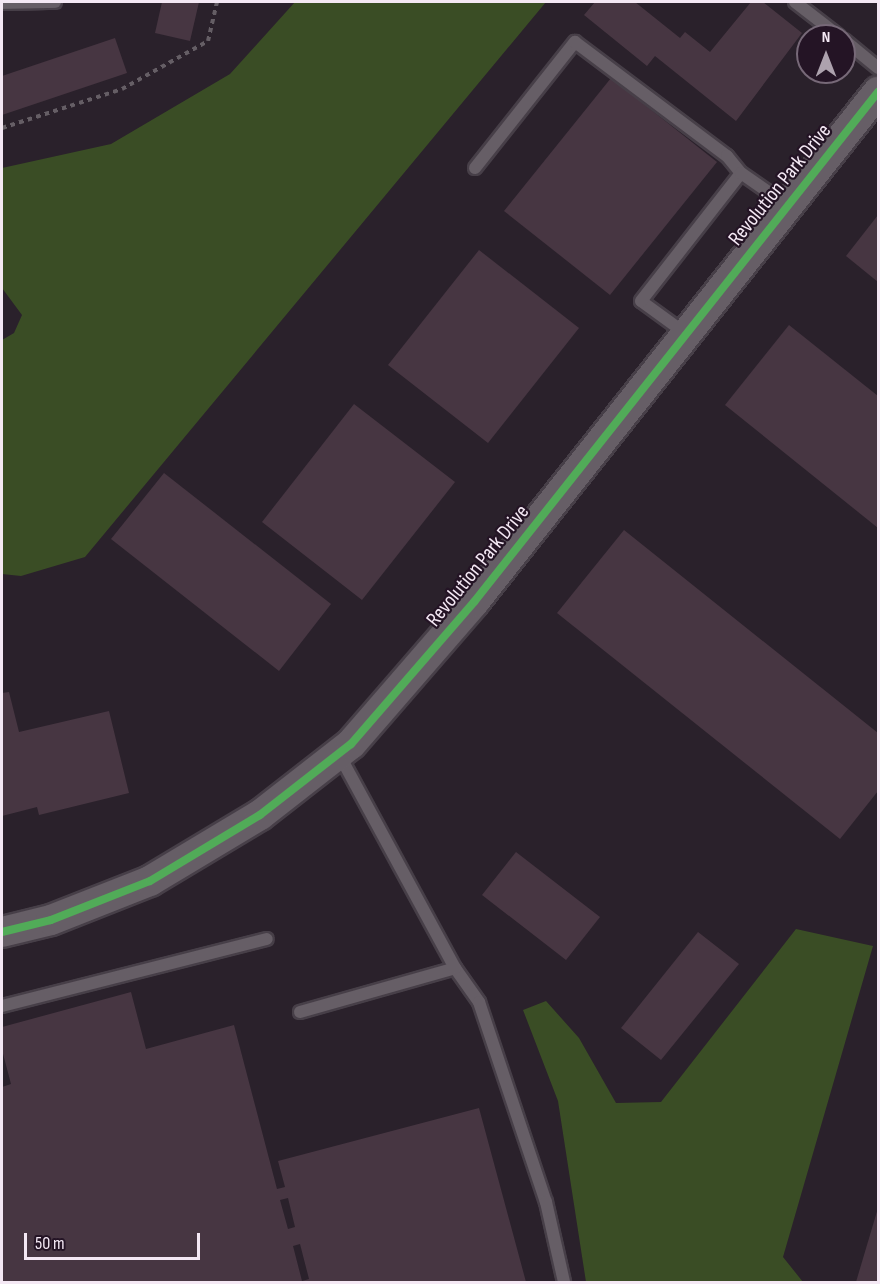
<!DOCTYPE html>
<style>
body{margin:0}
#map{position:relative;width:880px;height:1284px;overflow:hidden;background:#2a212b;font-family:"Sofia Sans Condensed",sans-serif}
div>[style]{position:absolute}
.green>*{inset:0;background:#3a4d25}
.building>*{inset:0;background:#473642}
.path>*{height:4px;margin-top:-2px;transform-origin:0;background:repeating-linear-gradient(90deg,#655e65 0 4.5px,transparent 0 9px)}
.roads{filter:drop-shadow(2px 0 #473f48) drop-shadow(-2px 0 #473f48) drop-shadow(0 2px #473f48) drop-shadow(0 -2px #473f48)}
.service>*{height:12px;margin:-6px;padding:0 6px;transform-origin:6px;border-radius:6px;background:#665e66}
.tertiary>*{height:30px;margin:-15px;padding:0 15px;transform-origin:15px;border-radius:15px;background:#665e66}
.cycleway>*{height:8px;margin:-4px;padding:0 4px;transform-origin:4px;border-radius:4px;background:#51ab58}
span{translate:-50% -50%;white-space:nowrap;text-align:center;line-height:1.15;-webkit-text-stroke:4.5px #241425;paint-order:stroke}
.street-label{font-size:21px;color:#f4e8f4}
.frame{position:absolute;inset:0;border:3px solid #f4e8f4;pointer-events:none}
.north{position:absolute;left:796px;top:24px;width:60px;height:60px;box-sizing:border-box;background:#241425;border:2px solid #776978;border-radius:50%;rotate:0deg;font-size:16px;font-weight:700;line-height:24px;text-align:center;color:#f4e8f4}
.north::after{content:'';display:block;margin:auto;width:21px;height:27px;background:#ada2ae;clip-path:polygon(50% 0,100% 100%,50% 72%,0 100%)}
.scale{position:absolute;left:24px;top:1233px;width:176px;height:27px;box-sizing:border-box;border:3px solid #f4e8f4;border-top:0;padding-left:8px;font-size:18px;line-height:21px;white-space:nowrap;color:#f4e8f4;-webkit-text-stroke:4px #241425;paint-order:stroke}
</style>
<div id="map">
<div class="green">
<i style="clip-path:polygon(295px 2px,546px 2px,85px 557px,21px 576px,2px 574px,2px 340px,14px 333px,22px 315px,2px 288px,2px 168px,111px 144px,230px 74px)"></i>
<i style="clip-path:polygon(796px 929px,873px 946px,783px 1257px,803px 1282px,586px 1282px,558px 1101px,523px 1010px,546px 1001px,579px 1038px,616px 1103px,661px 1102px)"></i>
</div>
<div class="building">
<i style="clip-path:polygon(162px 2px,199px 2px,190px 41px,155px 33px)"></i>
<i style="clip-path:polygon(595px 2px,635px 2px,680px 38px,685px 32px,710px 52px,751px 2px,763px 2px,802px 33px,736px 121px,655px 56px,647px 66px,584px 15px)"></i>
<i style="clip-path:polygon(115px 38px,127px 73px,2px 115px,2px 76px)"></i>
<i style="clip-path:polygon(611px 78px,717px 162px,610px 295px,504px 211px)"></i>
<i style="clip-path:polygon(878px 215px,878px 282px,846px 256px)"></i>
<i style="clip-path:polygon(479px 250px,579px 328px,488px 443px,388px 365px)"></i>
<i style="clip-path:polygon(789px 325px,878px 396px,878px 528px,725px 405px)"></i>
<i style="clip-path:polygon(354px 404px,455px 482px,362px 600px,262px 522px)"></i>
<i style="clip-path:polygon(164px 473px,331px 604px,279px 671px,111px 539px)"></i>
<i style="clip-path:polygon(624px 530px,878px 733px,878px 791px,840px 839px,557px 613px)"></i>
<i style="clip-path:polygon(9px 692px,19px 732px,109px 711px,129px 793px,39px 815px,37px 807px,2px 816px,2px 693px)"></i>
<i style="clip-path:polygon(516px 852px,600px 917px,566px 960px,482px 895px)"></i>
<i style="clip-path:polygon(698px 932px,739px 964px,661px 1060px,621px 1028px)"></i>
<i style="clip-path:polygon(evenodd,131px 992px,146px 1049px,234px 1025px,277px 1189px,285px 1187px,278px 1161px,479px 1108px,526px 1282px,2px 1282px,2px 1087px,11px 1084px,2px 1050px,2px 1027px,131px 992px,288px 1198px,295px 1227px,288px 1229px,280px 1200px,288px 1198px,131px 992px,300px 1244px,309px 1279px,302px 1281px,293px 1246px,300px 1244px)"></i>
<i style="clip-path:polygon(878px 1208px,878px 1282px,856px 1282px)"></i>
</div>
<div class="path">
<i style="left:2px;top:128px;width:126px;rotate:-18deg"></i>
<i style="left:122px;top:89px;width:98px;rotate:-29.2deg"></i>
<i style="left:208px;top:41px;width:40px;rotate:-77deg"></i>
</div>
<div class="roads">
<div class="service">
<i style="left:795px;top:2px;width:56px;rotate:37.7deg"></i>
<i style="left:2px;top:3px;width:53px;rotate:-1.1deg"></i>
<i style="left:844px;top:40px;width:44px;rotate:39.5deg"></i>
<i style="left:475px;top:168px;width:161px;rotate:-51.6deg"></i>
<i style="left:575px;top:42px;width:190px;rotate:36.9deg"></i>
<i style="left:727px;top:156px;width:22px;rotate:51deg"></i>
<i style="left:685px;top:333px;width:54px;rotate:-144deg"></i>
<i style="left:641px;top:301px;width:162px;rotate:-52deg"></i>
<i style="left:741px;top:173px;width:56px;rotate:34.8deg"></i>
<i style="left:455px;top:968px;width:42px;rotate:54.8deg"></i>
<i style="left:479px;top:1002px;width:211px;rotate:71.5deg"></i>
<i style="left:546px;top:1202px;width:82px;rotate:77.3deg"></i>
<i style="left:2px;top:1006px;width:273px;rotate:-14.2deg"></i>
<i style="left:300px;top:1012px;width:161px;rotate:-15.8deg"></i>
<i style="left:455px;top:968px;width:243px;rotate:-118.5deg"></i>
</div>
<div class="tertiary">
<i style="left:2px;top:932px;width:50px;rotate:-13.8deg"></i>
<i style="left:51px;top:920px;width:106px;rotate:-21.5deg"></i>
<i style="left:150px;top:881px;width:128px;rotate:-31deg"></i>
<i style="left:260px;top:815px;width:115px;rotate:-38deg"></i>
<i style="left:351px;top:744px;width:188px;rotate:-49.1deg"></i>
<i style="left:474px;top:602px;width:651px;rotate:-51.62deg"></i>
</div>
</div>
<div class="cycleway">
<i style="left:2px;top:932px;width:50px;rotate:-13.8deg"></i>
<i style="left:51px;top:920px;width:106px;rotate:-21.5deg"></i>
<i style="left:150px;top:881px;width:128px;rotate:-31deg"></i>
<i style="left:260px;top:815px;width:115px;rotate:-38deg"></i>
<i style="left:351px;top:744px;width:188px;rotate:-49.1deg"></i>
<i style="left:474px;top:602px;width:651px;rotate:-51.62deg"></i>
</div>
<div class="street-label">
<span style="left:780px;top:185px;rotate:-51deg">Revolution Park Drive</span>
<span style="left:478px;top:566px;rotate:-51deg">Revolution Park Drive</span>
</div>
<div class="frame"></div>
<div class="north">N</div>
<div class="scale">50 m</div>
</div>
